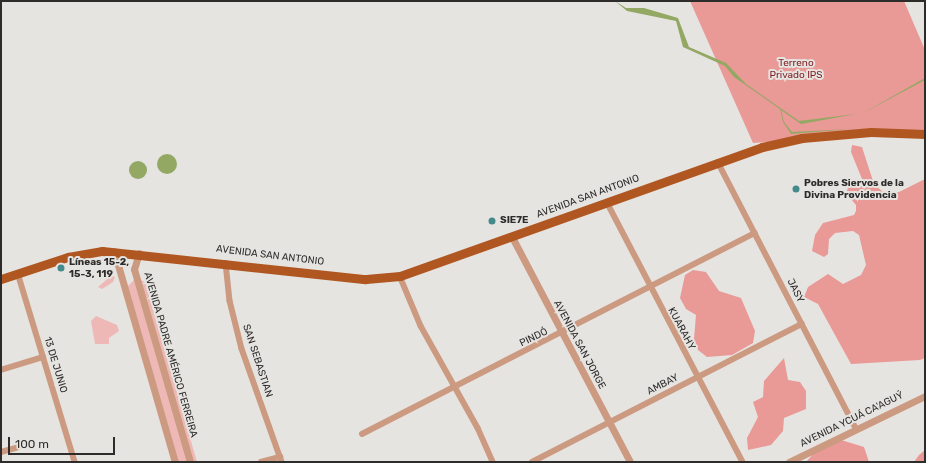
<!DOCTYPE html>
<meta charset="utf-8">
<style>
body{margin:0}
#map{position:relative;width:926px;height:463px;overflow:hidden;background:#e6e4e1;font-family:Rubik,sans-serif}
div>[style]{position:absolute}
.green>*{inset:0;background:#edb8b5}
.forest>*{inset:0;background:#e99996}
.water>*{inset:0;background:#92a863}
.round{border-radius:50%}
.minor>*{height:5.5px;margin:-2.75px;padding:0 2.75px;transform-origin:2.75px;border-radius:2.75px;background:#cc9a81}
.tertiary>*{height:7px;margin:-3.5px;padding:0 3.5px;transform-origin:3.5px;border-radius:3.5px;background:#cc9a81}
.primary>*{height:9px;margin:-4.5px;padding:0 4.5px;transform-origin:4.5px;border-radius:4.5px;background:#b05621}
.dots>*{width:11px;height:11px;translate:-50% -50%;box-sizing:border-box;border:2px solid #e6e4e1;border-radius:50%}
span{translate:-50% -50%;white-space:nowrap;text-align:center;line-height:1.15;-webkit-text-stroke:4px #e6e4e1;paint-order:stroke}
.park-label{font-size:10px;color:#802428}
.poi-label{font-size:10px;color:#2d2c2b;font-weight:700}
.left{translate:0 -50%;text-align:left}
.street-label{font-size:10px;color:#2d2c2b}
.frame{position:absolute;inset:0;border:2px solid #2d2c2b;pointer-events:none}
.scale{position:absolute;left:8px;top:437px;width:107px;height:18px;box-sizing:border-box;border:2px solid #2d2c2b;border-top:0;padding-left:5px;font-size:12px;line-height:14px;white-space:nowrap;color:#2d2c2b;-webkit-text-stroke:3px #e6e4e1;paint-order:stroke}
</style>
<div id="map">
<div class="green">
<i style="clip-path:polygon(111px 276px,115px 277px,113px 282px,102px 289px,98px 287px)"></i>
<i style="clip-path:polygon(136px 278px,145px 282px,197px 462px,177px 462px,127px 287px)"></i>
<i style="clip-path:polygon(96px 316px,117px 325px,119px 331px,109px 338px,109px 344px,95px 344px,91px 321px)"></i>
</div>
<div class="forest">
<i style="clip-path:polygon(690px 1px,904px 1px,925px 50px,925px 133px,753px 143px)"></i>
<i style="clip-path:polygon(852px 145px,862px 147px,874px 184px,884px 193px,899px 192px,925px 179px,925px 358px,920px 360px,851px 364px,818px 304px,804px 297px,808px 287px,828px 274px,843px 284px,861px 275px,866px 265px,859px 235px,853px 231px,835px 233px,829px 239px,828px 254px,824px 257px,812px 251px,815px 235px,823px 223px,854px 215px,856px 211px,856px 205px,846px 193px,851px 180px,862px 179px,851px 152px)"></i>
<i style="clip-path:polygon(693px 270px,706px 272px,719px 291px,741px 298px,755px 331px,753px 343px,732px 355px,707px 357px,698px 350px,694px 339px,696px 315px,686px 309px,680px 298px,685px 275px)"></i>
<i style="clip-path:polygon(784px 358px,788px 380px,800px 382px,806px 391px,806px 409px,784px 418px,783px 431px,771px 445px,748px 450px,747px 438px,758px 417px,753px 402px,763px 397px,764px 381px)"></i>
<i style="clip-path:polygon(841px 440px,864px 447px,869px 462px,806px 462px,815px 452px)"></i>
<i style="clip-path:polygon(925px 450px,925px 462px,914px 462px,919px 455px)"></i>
</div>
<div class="water">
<i style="clip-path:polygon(615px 1px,626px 8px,644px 8px,678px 18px,689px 47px,726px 63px,746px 84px,799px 121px,856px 114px,801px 124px,781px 110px,784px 122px,792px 132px,850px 129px,791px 134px,783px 122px,780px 109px,734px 77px,725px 66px,683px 47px,676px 21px,627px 11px)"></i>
<i style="clip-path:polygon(925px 78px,925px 80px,863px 113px)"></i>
<i class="round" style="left:157px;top:154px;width:20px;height:20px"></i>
<i class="round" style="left:129px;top:161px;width:18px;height:18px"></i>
</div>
<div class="minor">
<i style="left:718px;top:162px;width:300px;rotate:62.6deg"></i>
<i style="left:607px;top:202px;width:293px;rotate:62.4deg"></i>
<i style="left:226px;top:263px;width:38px;rotate:84deg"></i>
<i style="left:230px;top:301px;width:49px;rotate:76deg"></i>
<i style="left:242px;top:349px;width:120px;rotate:70.5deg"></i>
<i style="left:18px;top:273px;width:197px;rotate:73.2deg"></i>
<i style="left:400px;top:276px;width:54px;rotate:67.2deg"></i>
<i style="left:421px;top:326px;width:117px;rotate:60.8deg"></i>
<i style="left:478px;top:428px;width:37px;rotate:66deg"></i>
<i style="left:1px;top:370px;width:44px;rotate:-17.2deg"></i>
<i style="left:362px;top:434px;width:441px;rotate:-27.1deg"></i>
<i style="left:1px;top:452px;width:16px;rotate:-15deg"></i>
<i style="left:261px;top:462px;width:20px;rotate:-15deg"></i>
<i style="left:532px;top:462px;width:303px;rotate:-27.1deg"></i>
</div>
<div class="tertiary">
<i style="left:512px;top:237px;width:254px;rotate:62.3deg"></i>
<i style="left:114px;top:251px;width:220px;rotate:73.9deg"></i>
<i style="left:139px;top:253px;width:17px;rotate:107deg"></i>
<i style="left:134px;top:269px;width:201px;rotate:73.8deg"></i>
<i style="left:789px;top:462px;width:151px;rotate:-25.9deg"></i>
</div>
<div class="primary">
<i style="left:1px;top:279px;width:71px;rotate:-18.2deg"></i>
<i style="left:68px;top:257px;width:35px;rotate:-10deg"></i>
<i style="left:102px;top:251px;width:265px;rotate:6.1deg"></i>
<i style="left:366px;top:279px;width:34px;rotate:-5deg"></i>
<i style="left:400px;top:276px;width:384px;rotate:-19.6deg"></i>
<i style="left:762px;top:147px;width:41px;rotate:-12.7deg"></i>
<i style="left:802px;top:138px;width:69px;rotate:-5deg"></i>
<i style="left:871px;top:132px;width:54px;rotate:2.1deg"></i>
</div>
<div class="dots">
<i style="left:796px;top:189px;background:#428a8c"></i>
<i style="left:492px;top:221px;background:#428a8c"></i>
<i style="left:61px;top:268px;background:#428a8c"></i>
</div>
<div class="park-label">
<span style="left:796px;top:69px">Terreno<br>Privado IPS</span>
</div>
<div class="poi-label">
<span class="left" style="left:804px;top:189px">Pobres Siervos de la<br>Divina Providencia</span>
<span class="left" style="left:500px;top:221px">SIE7E</span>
<span class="left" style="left:69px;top:268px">Líneas 15-2,<br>15-3, 119</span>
</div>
<div class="street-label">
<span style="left:588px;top:197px;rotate:-20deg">AVENIDA SAN ANTONIO</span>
<span style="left:270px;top:256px;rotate:7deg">AVENIDA SAN ANTONIO</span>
<span style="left:795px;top:291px;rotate:63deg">JASY</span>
<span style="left:681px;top:329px;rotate:62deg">KUARAHY</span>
<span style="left:534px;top:338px;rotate:-26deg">PINDÓ</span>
<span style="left:579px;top:345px;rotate:62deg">AVENIDA SAN JORGE</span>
<span style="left:170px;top:355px;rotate:74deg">AVENIDA PADRE AMÉRICO FERREIRA</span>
<span style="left:257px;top:361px;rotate:72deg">SAN SEBASTIAN</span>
<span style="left:55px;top:365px;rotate:73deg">13 DE JUNIO</span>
<span style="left:663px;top:385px;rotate:-27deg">AMBAY</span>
<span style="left:852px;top:420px;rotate:-26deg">AVENIDA YCUÁ CA'AGUÝ</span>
</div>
<div class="frame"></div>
<div class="scale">100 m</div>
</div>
